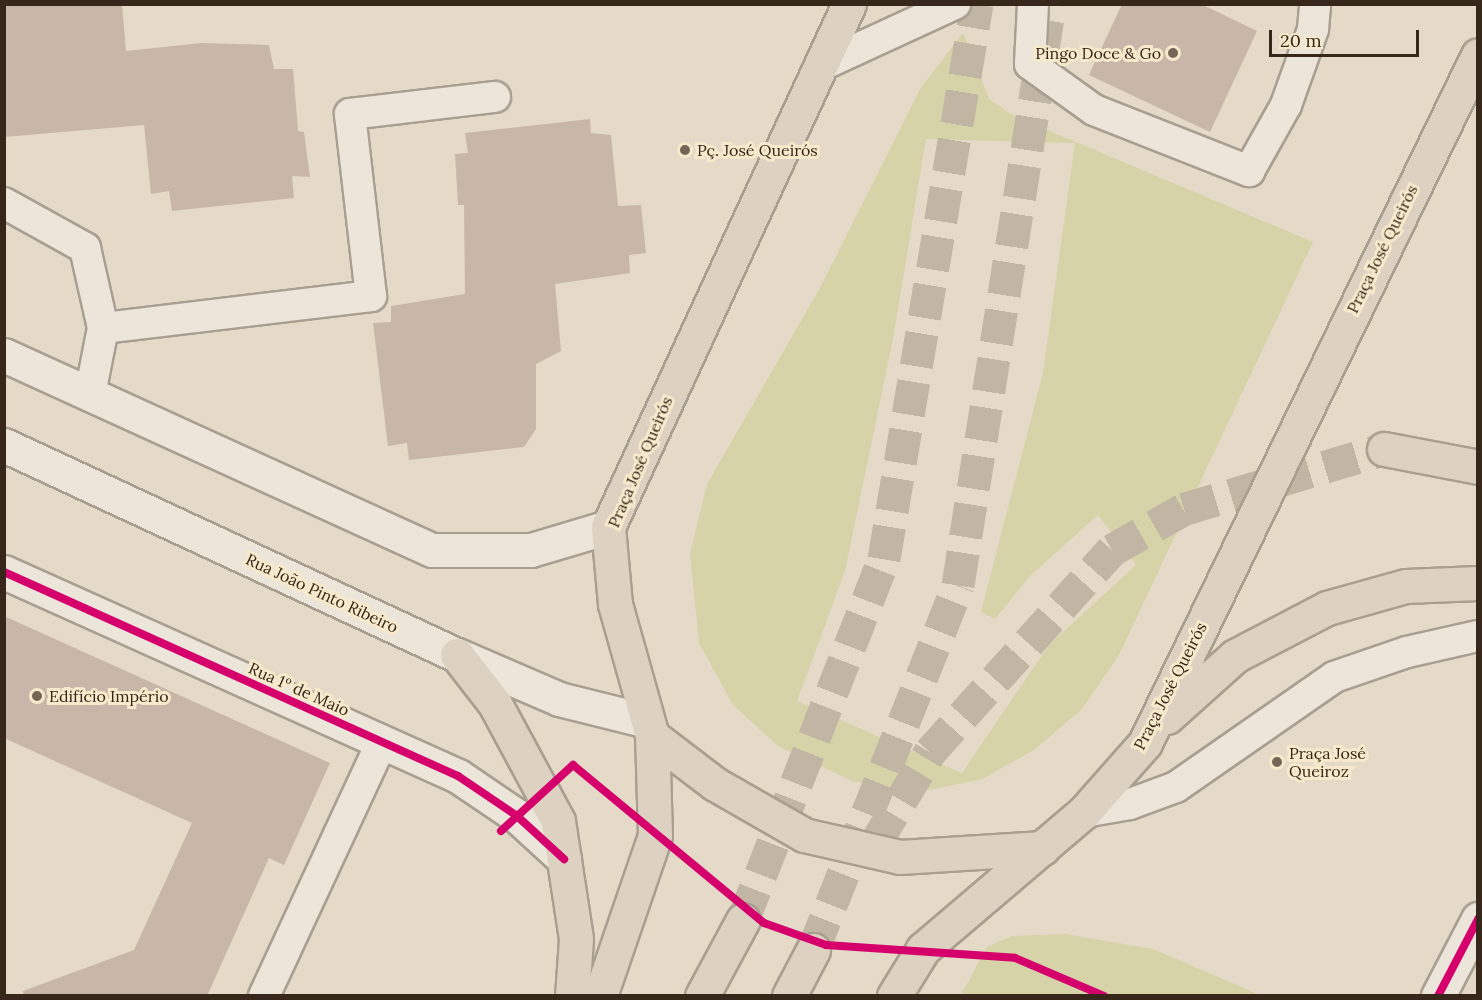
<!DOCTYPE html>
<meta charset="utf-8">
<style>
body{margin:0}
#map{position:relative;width:1482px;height:1000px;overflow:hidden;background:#e4dac7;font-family:Lora,serif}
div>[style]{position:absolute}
.green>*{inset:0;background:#d6d3a8}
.building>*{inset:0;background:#c8b7a8}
.trunk-tunnel>*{height:33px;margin-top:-16.5px;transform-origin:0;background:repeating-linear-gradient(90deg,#c1b6a4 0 33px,transparent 0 49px)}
.roads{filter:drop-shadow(2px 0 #a89f91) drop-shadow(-2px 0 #a89f91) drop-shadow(0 2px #a89f91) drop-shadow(0 -2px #a89f91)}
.service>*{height:30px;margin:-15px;padding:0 15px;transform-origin:15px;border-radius:15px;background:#ece5da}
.minor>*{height:33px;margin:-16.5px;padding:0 16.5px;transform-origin:16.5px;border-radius:16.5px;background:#ece5da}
.secondary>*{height:33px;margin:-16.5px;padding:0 16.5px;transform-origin:16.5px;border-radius:16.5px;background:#ece5da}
.trunk>*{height:33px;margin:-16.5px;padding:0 16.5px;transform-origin:16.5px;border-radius:16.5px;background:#ddd2c2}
.cycleway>*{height:8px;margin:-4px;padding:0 4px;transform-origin:4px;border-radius:4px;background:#d6006c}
.dots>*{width:16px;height:16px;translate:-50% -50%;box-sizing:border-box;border:3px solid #f7e9cb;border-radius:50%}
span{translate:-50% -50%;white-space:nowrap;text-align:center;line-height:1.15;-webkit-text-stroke:6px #f7e9cb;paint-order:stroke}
.poi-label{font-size:16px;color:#36271a}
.right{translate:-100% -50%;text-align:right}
.left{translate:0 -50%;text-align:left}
.street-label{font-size:16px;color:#36271a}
.frame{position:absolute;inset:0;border:6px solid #36271a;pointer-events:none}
.scale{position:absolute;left:1269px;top:30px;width:150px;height:27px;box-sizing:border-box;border:3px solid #36271a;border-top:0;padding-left:8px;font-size:18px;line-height:21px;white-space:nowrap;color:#36271a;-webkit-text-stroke:4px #f7e9cb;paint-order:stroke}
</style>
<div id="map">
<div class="green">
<i style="clip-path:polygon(evenodd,963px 33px,989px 99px,1012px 115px,1313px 242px,1119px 655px,1082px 709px,1034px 750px,982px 779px,924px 791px,852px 781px,778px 746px,733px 705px,699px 643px,690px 554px,707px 484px,820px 288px,920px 89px,963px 33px,926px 139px,1075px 143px,1043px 373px,981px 612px,995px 619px,1031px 575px,1098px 515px,1136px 565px,1049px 645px,962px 773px,797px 701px,845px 571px,893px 339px,926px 139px)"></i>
<i style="clip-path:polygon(1065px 934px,1153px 949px,1260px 995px,961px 995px,987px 947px,1012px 936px)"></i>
</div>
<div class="building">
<i style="clip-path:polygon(4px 4px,122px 4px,126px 51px,201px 43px,269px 45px,274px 69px,293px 69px,298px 131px,304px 132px,310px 177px,292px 176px,294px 198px,172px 211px,169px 191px,151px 194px,144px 125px,4px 137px)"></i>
<i style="clip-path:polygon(1122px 4px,1201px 4px,1257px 31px,1210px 132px,1089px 75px)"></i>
<i style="clip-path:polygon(590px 119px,591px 133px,611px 135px,618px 206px,641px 205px,646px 253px,629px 255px,630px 273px,555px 284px,561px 351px,536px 364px,536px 429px,524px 447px,409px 460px,407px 443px,388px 446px,373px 323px,391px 322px,391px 306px,465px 294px,464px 205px,458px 205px,455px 154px,468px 153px,465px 133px)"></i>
<i style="clip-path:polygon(4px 616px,330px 763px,284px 865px,269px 858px,207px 996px,24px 996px,23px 991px,134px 950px,192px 823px,4px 738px)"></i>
</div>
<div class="trunk-tunnel">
<i style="left:876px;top:842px;width:105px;rotate:-59deg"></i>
<i style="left:930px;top:752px;width:272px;rotate:-48deg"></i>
<i style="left:1112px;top:550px;width:83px;rotate:-29.7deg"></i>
<i style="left:1184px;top:509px;width:209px;rotate:-16.7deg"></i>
<i style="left:743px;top:920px;width:388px;rotate:-68.7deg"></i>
<i style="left:884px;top:559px;width:563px;rotate:-80.49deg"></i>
<i style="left:813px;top:950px;width:393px;rotate:-68.3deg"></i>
<i style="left:958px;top:585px;width:588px;rotate:-81deg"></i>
</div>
<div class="roads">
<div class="service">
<i style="left:1033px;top:4px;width:60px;rotate:92.9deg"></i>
<i style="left:1030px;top:64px;width:79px;rotate:35.7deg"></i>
<i style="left:1094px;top:110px;width:167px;rotate:21.5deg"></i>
<i style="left:1249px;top:171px;width:76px;rotate:-60.7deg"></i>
<i style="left:1286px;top:105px;width:81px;rotate:-70.4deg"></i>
<i style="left:1313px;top:29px;width:25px;rotate:-85deg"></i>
<i style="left:820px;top:66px;width:149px;rotate:-24.7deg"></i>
<i style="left:4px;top:203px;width:93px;rotate:29.1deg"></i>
<i style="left:85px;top:248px;width:82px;rotate:77.3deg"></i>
<i style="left:103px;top:328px;width:67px;rotate:101.1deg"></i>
<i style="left:103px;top:328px;width:270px;rotate:-6.8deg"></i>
<i style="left:371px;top:296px;width:183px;rotate:-96.6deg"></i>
<i style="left:350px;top:114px;width:146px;rotate:-6.7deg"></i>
<i style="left:1084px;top:812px;width:47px;rotate:-9.9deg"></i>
<i style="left:1130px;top:804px;width:49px;rotate:-20.3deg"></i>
<i style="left:1176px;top:787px;width:193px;rotate:-34.8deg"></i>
<i style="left:1334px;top:677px;width:77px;rotate:-18.9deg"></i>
<i style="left:1407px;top:652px;width:73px;rotate:-12.7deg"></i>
<i style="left:264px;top:996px;width:280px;rotate:-65.1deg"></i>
</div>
<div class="minor">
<i style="left:4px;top:572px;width:498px;rotate:24.2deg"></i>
<i style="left:458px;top:776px;width:71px;rotate:34.1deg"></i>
<i style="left:517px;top:816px;width:64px;rotate:42.5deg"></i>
<i style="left:1438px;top:996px;width:87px;rotate:-62.5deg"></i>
</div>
<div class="secondary">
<i style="left:4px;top:355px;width:470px;rotate:24.5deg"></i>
<i style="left:432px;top:550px;width:99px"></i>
<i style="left:531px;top:550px;width:80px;rotate:-16.6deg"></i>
<i style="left:4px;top:445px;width:499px;rotate:24.9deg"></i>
<i style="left:457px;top:655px;width:111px;rotate:23.3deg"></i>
<i style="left:559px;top:699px;width:91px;rotate:14deg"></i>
</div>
<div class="trunk">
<i style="left:849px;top:4px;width:576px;rotate:114.74deg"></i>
<i style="left:608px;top:527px;width:77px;rotate:84.8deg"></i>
<i style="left:615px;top:604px;width:137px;rotate:74.3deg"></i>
<i style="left:652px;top:736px;width:79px;rotate:37.3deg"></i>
<i style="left:715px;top:784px;width:103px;rotate:29.8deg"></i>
<i style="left:804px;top:835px;width:98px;rotate:12.9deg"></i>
<i style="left:900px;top:857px;width:143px;rotate:-3.6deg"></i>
<i style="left:1384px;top:449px;width:96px;rotate:10.8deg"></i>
<i style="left:457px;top:655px;width:62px;rotate:52.2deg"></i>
<i style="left:495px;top:704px;width:133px;rotate:61.7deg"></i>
<i style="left:558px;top:821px;width:119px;rotate:81.3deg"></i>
<i style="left:576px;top:939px;width:57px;rotate:94deg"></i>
<i style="left:1167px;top:717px;width:91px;rotate:-41.9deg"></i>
<i style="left:1235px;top:656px;width:104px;rotate:-27.6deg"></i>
<i style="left:1327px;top:608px;width:82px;rotate:-15.6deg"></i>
<i style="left:1406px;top:586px;width:72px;rotate:-2.4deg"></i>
<i style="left:600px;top:996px;width:170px;rotate:-71.1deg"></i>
<i style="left:655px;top:835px;width:99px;rotate:-91.7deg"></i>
<i style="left:702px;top:996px;width:86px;rotate:-61.7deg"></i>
<i style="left:789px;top:996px;width:52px;rotate:-62.4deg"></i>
<i style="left:894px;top:996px;width:55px;rotate:-58.3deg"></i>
<i style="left:923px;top:949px;width:211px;rotate:-40.4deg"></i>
<i style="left:1084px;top:812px;width:92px;rotate:-48.5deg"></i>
<i style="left:1145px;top:743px;width:764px;rotate:-64.17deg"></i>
</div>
</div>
<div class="cycleway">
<i style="left:4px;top:572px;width:498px;rotate:24.2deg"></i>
<i style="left:458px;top:776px;width:71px;rotate:34.1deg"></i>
<i style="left:517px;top:816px;width:64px;rotate:42.5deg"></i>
<i style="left:501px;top:831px;width:98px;rotate:-42.5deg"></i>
<i style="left:573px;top:765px;width:248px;rotate:39.6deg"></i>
<i style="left:764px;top:923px;width:66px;rotate:19.5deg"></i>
<i style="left:826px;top:945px;width:189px;rotate:3.9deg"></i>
<i style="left:1015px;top:958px;width:97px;rotate:23.1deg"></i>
<i style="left:1438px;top:996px;width:87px;rotate:-62.5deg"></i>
</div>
<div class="dots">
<i style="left:1173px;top:53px;background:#736657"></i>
<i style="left:685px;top:150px;background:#736657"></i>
<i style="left:37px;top:696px;background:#736657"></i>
<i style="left:1277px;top:762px;background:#736657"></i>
</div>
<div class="poi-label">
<span class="right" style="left:1161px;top:53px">Pingo Doce &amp; Go</span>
<span class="left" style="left:697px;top:150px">Pç. José Queirós</span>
<span class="left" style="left:49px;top:696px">Edifício Império</span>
<span class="left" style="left:1289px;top:762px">Praça José<br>Queiroz</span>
</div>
<div class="street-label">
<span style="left:1382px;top:249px;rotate:-64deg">Praça José Queirós</span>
<span style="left:640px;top:462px;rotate:-67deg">Praça José Queirós</span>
<span style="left:322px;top:593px;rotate:25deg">Rua João Pinto Ribeiro</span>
<span style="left:1170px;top:686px;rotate:-63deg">Praça José Queirós</span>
<span style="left:299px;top:689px;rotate:24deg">Rua 1º de Maio</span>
</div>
<div class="frame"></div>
<div class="scale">20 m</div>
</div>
